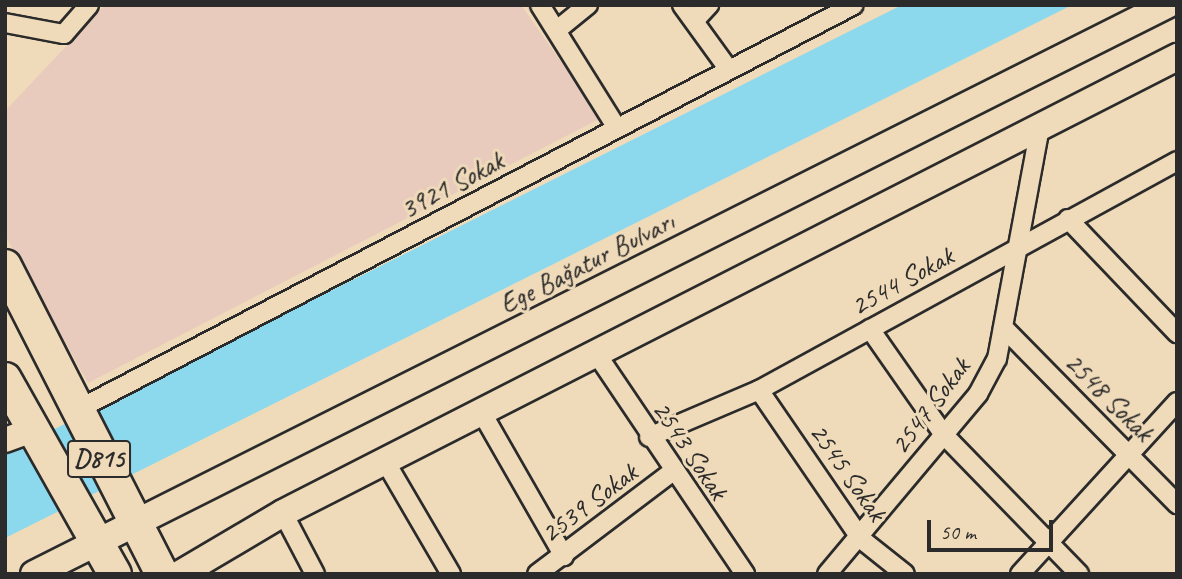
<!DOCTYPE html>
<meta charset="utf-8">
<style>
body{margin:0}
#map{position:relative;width:1182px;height:579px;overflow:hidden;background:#efdab9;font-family:Caveat,sans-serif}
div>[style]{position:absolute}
.built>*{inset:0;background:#e9cbbd}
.water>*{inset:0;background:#8cd8ec}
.roads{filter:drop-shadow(2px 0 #2b2b2b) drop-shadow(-2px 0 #2b2b2b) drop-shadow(0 2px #2b2b2b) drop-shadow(0 -2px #2b2b2b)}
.street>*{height:18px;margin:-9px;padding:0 9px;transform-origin:9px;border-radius:9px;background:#efdab9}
.secondary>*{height:24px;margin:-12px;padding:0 12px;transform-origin:12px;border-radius:12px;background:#efdab9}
.primary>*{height:26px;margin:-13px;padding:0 13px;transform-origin:13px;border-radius:13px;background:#efdab9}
.highway>*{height:32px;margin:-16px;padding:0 16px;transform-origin:16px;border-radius:16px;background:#efdab9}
span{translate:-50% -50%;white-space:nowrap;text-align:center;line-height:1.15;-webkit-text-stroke:6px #efdab9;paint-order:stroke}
.shield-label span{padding:2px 5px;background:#efdab9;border:2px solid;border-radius:5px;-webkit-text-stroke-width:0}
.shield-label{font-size:26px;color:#2b2b2b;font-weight:700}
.street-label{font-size:28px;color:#2b2b2b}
.frame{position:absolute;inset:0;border:7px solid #2b2b2b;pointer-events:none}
.scale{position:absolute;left:927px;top:520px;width:126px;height:32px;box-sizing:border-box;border:4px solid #2b2b2b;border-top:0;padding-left:9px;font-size:21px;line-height:24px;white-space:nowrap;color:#2b2b2b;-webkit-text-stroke:5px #efdab9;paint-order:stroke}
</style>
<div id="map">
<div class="built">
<i style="clip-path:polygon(105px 5px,521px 5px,601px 118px,88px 383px,5px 235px,5px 111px)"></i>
</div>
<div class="water">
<i style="clip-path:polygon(902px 5px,1072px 5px,5px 538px,5px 454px)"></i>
</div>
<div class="roads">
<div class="street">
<i style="left:540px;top:5px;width:145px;rotate:58deg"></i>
<i style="left:682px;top:5px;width:80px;rotate:54.1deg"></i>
<i style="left:695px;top:20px;width:21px;rotate:-47deg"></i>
<i style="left:5px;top:23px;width:60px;rotate:10.6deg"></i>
<i style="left:64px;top:34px;width:38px;rotate:-49deg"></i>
<i style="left:557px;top:30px;width:40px;rotate:-39deg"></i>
<i style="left:1068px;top:219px;width:158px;rotate:46.3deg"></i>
<i style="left:1004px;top:328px;width:247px;rotate:45.5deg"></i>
<i style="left:870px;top:329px;width:129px;rotate:55.1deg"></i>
<i style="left:944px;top:435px;width:194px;rotate:45.8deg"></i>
<i style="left:596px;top:353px;width:267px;rotate:56deg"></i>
<i style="left:759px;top:390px;width:181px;rotate:55.6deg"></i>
<i style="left:861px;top:539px;width:56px;rotate:38.5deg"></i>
<i style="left:75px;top:411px;width:878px;rotate:-27.53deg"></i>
<i style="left:482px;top:413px;width:165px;rotate:60.2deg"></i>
<i style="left:649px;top:437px;width:120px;rotate:-23.1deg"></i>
<i style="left:759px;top:390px;width:477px;rotate:-28.7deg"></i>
<i style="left:385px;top:461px;width:131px;rotate:59.7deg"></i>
<i style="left:283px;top:513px;width:69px;rotate:62.3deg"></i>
<i style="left:537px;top:574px;width:169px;rotate:-37.1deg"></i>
<i style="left:827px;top:574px;width:235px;rotate:-50deg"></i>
<i style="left:978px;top:394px;width:40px;rotate:-62deg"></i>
<i style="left:997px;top:359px;width:237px;rotate:-79.5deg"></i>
<i style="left:1020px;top:574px;width:233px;rotate:-47.6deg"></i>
</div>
<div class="secondary">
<i style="left:5px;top:440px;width:32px;rotate:-20deg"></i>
</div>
<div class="primary">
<i style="left:34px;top:574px;width:1268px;rotate:-26.67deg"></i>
<i style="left:180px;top:574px;width:120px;rotate:-30.6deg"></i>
<i style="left:283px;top:513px;width:1004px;rotate:-27.02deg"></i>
</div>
<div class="highway">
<i style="left:5px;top:266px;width:346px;rotate:63deg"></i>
<i style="left:5px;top:379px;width:224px;rotate:60.6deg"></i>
</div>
</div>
<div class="shield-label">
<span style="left:99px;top:459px">D815</span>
</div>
<div class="street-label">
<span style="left:452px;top:185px;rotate:-28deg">3921 Sokak</span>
<span style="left:587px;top:263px;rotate:-27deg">Ege Bağatur Bulvarı</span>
<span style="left:902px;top:281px;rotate:-29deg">2544 Sokak</span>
<span style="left:1109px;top:397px;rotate:45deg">2548 Sokak</span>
<span style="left:930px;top:406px;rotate:-53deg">2547 Sokak</span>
<span style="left:690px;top:450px;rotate:56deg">2543 Sokak</span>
<span style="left:848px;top:472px;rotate:55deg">2545 Sokak</span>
<span style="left:589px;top:503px;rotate:-37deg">2539 Sokak</span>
</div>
<div class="frame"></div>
<div class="scale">50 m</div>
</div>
